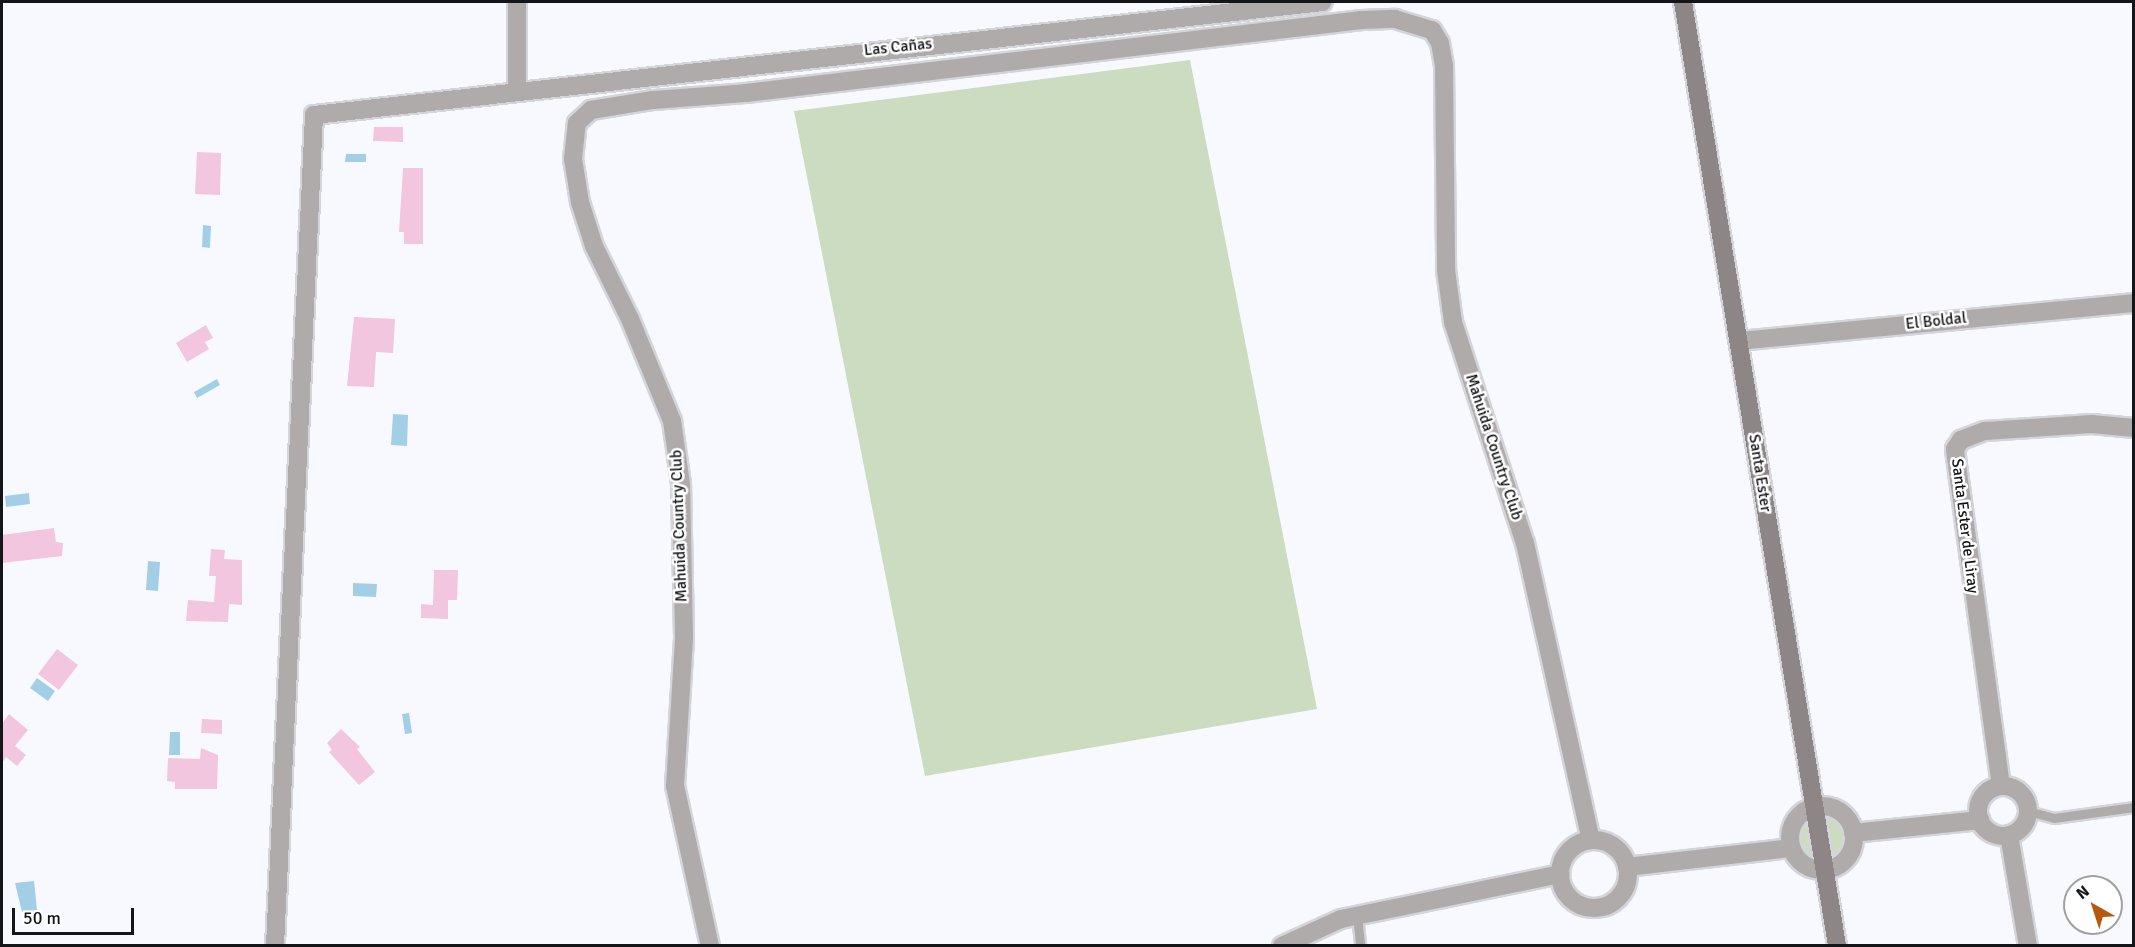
<!DOCTYPE html>
<meta charset="utf-8">
<style>
body{margin:0}
#map{position:relative;width:2135px;height:947px;overflow:hidden;background:#f8f9ff;font-family:Signika,sans-serif}
div>[style]{position:absolute}
.green>*{inset:0;background:#cbdcc1}
.round{border-radius:50%}
.water>*{inset:0;background:#a2cfe6}
.building>*{inset:0;background:#f1c6de}
.roads{filter:drop-shadow(2px 0 #d4d5da) drop-shadow(-2px 0 #d4d5da) drop-shadow(0 2px #d4d5da) drop-shadow(0 -2px #d4d5da)}
.lane>*{height:9px;margin:-4.5px;padding:0 4.5px;transform-origin:4.5px;border-radius:4.5px;background:#b0abab}
.street>*{height:18px;margin:-9px;padding:0 9px;transform-origin:9px;border-radius:9px;background:#b0abab}
.street>.ring{margin:-9px;padding:0;box-sizing:content-box;background:none;border:18px solid #b0abab;border-radius:50%}
.secondary>*{height:18px;margin:-9px;padding:0 9px;transform-origin:9px;border-radius:9px;background:#8d8586}
span{translate:-50% -50%;white-space:nowrap;text-align:center;line-height:1.15;-webkit-text-stroke:5px #fff;paint-order:stroke}
.street-label{font-size:16px;color:#141518}
.frame{position:absolute;inset:0;border:3px solid #141518;pointer-events:none}
.north{position:absolute;left:2063px;top:875px;width:60px;height:60px;box-sizing:border-box;background:#fff;border:2px solid #a1a1a3;border-radius:50%;rotate:321deg;font-size:16px;font-weight:700;line-height:24px;text-align:center;color:#141518}
.north::after{content:'';display:block;margin:auto;width:21px;height:27px;background:#b7580f;clip-path:polygon(50% 0,100% 100%,50% 72%,0 100%)}
.scale{position:absolute;left:12px;top:908px;width:122px;height:27px;box-sizing:border-box;border:3px solid #141518;border-top:0;padding-left:8px;font-size:18px;line-height:21px;white-space:nowrap;color:#141518;-webkit-text-stroke:4px #fff;paint-order:stroke}
</style>
<div id="map">
<div class="green">
<i style="clip-path:polygon(1190px 60px,1317px 709px,925px 776px,794px 111px)"></i>
<i class="round" style="left:1796px;top:811px;width:52px;height:52px"></i>
</div>
<div class="water">
<i style="clip-path:polygon(346px 154px,366px 154px,366px 162px,345px 162px)"></i>
<i style="clip-path:polygon(203px 225px,211px 226px,210px 248px,202px 247px)"></i>
<i style="clip-path:polygon(217px 379px,220px 385px,197px 398px,194px 392px)"></i>
<i style="clip-path:polygon(393px 414px,408px 415px,407px 446px,391px 445px)"></i>
<i style="clip-path:polygon(29px 493px,30px 504px,6px 507px,5px 496px)"></i>
<i style="clip-path:polygon(148px 561px,160px 562px,158px 591px,146px 590px)"></i>
<i style="clip-path:polygon(353px 583px,377px 584px,376px 597px,353px 596px)"></i>
<i style="clip-path:polygon(37px 678px,55px 691px,48px 701px,30px 688px)"></i>
<i style="clip-path:polygon(409px 713px,412px 733px,405px 734px,402px 714px)"></i>
<i style="clip-path:polygon(170px 732px,180px 732px,180px 755px,169px 755px)"></i>
<i style="clip-path:polygon(34px 881px,37px 910px,22px 912px,15px 883px)"></i>
</div>
<div class="building">
<i style="clip-path:polygon(374px 127px,403px 127px,403px 142px,373px 141px)"></i>
<i style="clip-path:polygon(197px 152px,221px 153px,220px 195px,195px 194px)"></i>
<i style="clip-path:polygon(403px 168px,423px 168px,423px 244px,404px 244px,404px 232px,399px 232px)"></i>
<i style="clip-path:polygon(354px 317px,395px 319px,393px 353px,376px 352px,374px 387px,347px 386px)"></i>
<i style="clip-path:polygon(206px 325px,213px 338px,205px 342px,209px 349px,187px 362px,176px 343px)"></i>
<i style="clip-path:polygon(54px 528px,56px 542px,63px 543px,62px 556px,2px 563px,2px 535px)"></i>
<i style="clip-path:polygon(211px 549px,225px 550px,224px 559px,242px 560px,242px 605px,229px 604px,228px 622px,186px 621px,188px 600px,214px 602px,216px 576px,209px 576px)"></i>
<i style="clip-path:polygon(434px 570px,458px 570px,457px 600px,448px 600px,448px 619px,421px 618px,421px 604px,433px 605px)"></i>
<i style="clip-path:polygon(57px 649px,78px 665px,59px 690px,38px 674px)"></i>
<i style="clip-path:polygon(9px 714px,28px 730px,15px 746px,26px 755px,17px 766px,6px 757px,2px 763px,2px 724px)"></i>
<i style="clip-path:polygon(202px 719px,222px 720px,222px 734px,201px 733px)"></i>
<i style="clip-path:polygon(341px 729px,360px 747px,357px 749px,375px 772px,359px 785px,329px 752px,332px 750px,327px 743px)"></i>
<i style="clip-path:polygon(201px 748px,218px 755px,217px 789px,175px 789px,175px 782px,167px 781px,168px 758px,200px 759px)"></i>
</div>
<div class="roads">
<div class="lane">
<i style="left:2028px;top:811px;width:27px;rotate:15deg"></i>
<i style="left:2054px;top:818px;width:81px;rotate:-7.8deg"></i>
<i style="left:1357px;top:915px;width:31px;rotate:84deg"></i>
</div>
<div class="street">
<i style="left:517px;top:2px;width:87px;rotate:90deg"></i>
<i style="left:1739px;top:341px;width:397px;rotate:-5.5deg"></i>
<i style="left:2001px;top:786px;width:340px;rotate:-97.8deg"></i>
<i style="left:1955px;top:449px;width:11px;rotate:-56deg"></i>
<i style="left:1961px;top:440px;width:26px;rotate:-21deg"></i>
<i style="left:1985px;top:431px;width:107px;rotate:-3.7deg"></i>
<i style="left:2092px;top:424px;width:42px;rotate:5.4deg"></i>
<i class="ring" style="left:1978px;top:786px;width:32px;height:32px"></i>
<i class="ring" style="left:1790px;top:806px;width:46px;height:46px"></i>
<i style="left:1853px;top:833px;width:128px;rotate:-5.8deg"></i>
<i style="left:2009px;top:835px;width:113px;rotate:80.3deg"></i>
<i class="ring" style="left:1560px;top:840px;width:50px;height:50px"></i>
<i style="left:1627px;top:867px;width:166px;rotate:-6.6deg"></i>
<i style="left:275px;top:946px;width:832px;rotate:-87.31deg"></i>
<i style="left:314px;top:115px;width:1015px;rotate:-6.39deg"></i>
<i style="left:710px;top:946px;width:164px;rotate:-102.3deg"></i>
<i style="left:675px;top:786px;width:149px;rotate:-86.5deg"></i>
<i style="left:684px;top:637px;width:153px;rotate:-91.1deg"></i>
<i style="left:681px;top:484px;width:64px;rotate:-98.1deg"></i>
<i style="left:672px;top:421px;width:110px;rotate:-112.4deg"></i>
<i style="left:630px;top:319px;width:81px;rotate:-116.3deg"></i>
<i style="left:594px;top:246px;width:46px;rotate:-107.7deg"></i>
<i style="left:580px;top:202px;width:44px;rotate:-99.2deg"></i>
<i style="left:573px;top:159px;width:36px;rotate:-84deg"></i>
<i style="left:577px;top:123px;width:19px;rotate:-43deg"></i>
<i style="left:591px;top:110px;width:63px;rotate:-9.2deg"></i>
<i style="left:653px;top:100px;width:93px;rotate:-4.3deg"></i>
<i style="left:746px;top:93px;width:620px;rotate:-6.76deg"></i>
<i style="left:1362px;top:20px;width:33px;rotate:-2deg"></i>
<i style="left:1395px;top:19px;width:39px;rotate:17deg"></i>
<i style="left:1432px;top:30px;width:15px;rotate:58deg"></i>
<i style="left:1440px;top:43px;width:22px;rotate:80deg"></i>
<i style="left:1444px;top:65px;width:205px;rotate:89.4deg"></i>
<i style="left:1446px;top:270px;width:52px;rotate:82.3deg"></i>
<i style="left:1453px;top:322px;width:232px;rotate:72deg"></i>
<i style="left:1525px;top:543px;width:304px;rotate:77.5deg"></i>
<i style="left:1282px;top:946px;width:65px;rotate:-24.6deg"></i>
<i style="left:1341px;top:919px;width:224px;rotate:-11.6deg"></i>
</div>
<div class="secondary">
<i style="left:1683px;top:2px;width:956px;rotate:80.73deg"></i>
</div>
</div>
<div class="street-label">
<span style="left:898px;top:47px;rotate:-6deg">Las Cañas</span>
<span style="left:1936px;top:321px;rotate:-6deg">El Boldal</span>
<span style="left:1494px;top:447px;rotate:72deg">Mahuida Country Club</span>
<span style="left:1760px;top:473px;rotate:81deg">Santa Ester</span>
<span style="left:679px;top:526px;rotate:-92deg">Mahuida Country Club</span>
<span style="left:1965px;top:526px;rotate:83deg">Santa Ester de Liray</span>
</div>
<div class="frame"></div>
<div class="north">N</div>
<div class="scale">50 m</div>
</div>
